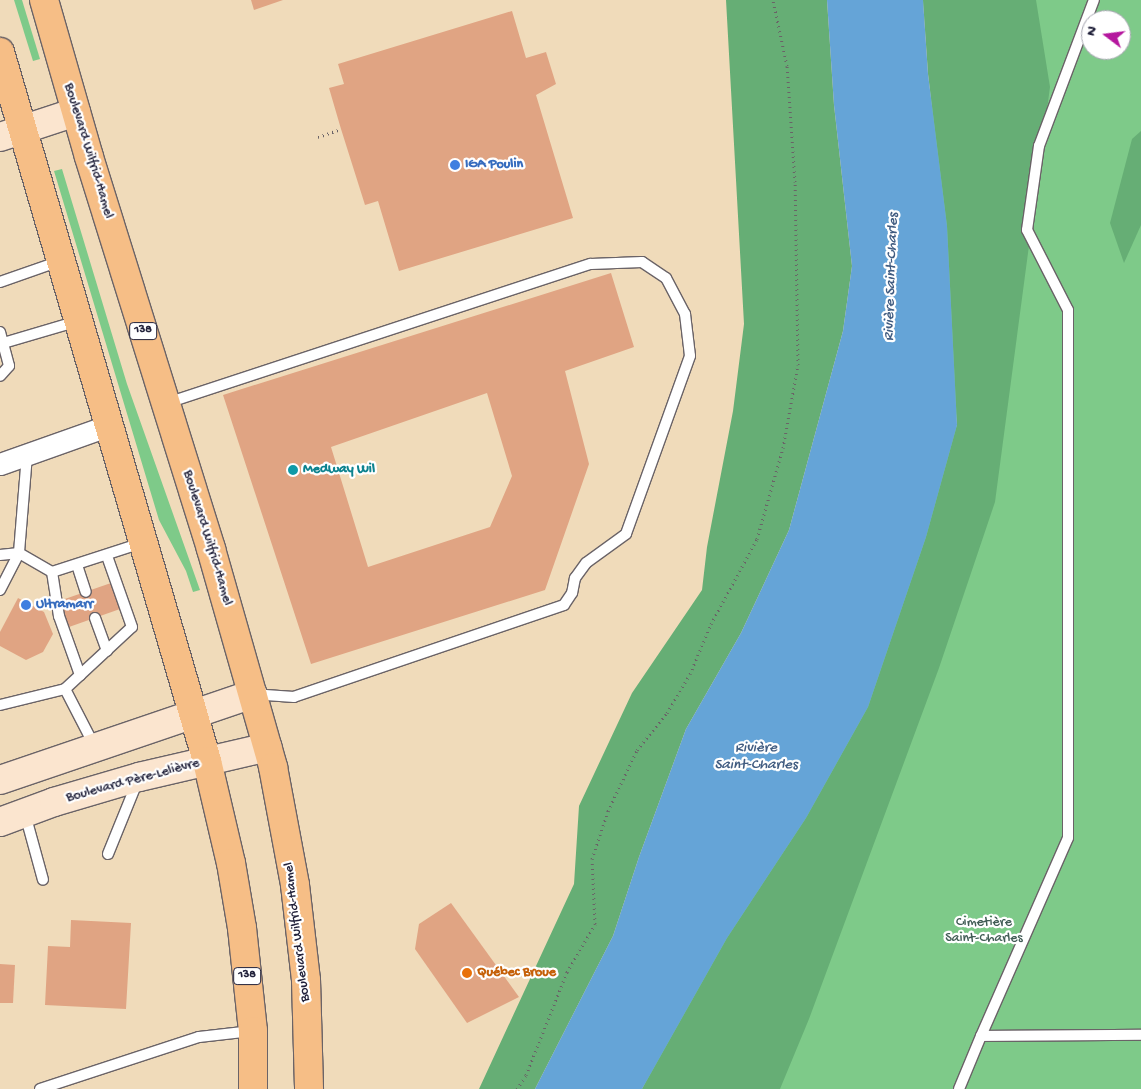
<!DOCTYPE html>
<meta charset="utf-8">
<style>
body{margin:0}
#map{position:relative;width:1141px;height:1089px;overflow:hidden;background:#f0dbba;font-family:"Gochi Hand",sans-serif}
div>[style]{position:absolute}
.green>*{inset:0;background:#7eca89}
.forest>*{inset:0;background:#66ae75}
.water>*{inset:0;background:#65a4d7}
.building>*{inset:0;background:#e0a483}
.path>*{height:3px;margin-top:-1.5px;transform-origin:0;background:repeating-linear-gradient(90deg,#6a6367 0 1px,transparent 0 5px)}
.roads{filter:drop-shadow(1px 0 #6a6367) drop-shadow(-1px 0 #6a6367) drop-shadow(0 1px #6a6367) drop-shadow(0 -1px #6a6367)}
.lane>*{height:10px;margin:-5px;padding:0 5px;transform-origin:5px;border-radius:5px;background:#fff}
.street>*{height:21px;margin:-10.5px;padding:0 10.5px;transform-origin:10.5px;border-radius:10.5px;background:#fff}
.secondary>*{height:28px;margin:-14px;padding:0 14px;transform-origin:14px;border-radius:14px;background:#fbe5cf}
.primary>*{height:28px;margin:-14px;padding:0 14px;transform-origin:14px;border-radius:14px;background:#f6be86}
.dots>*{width:14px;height:14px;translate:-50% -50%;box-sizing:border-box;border:2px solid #fff;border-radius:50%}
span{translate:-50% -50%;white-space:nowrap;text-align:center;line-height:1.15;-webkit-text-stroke:4.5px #fff;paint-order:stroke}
.shield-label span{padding:1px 4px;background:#fff;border:1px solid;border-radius:4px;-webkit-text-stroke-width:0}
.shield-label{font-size:12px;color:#22223b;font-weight:700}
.street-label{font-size:14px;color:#22223b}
.shop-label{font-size:14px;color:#366cbe;font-weight:700}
.left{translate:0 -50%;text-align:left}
.culture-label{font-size:14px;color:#0d838f;font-weight:700}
.park-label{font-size:14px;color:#425d56}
.food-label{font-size:14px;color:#c56008;font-weight:700}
.water-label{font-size:15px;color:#405c81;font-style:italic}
.north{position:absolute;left:1081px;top:10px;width:50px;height:50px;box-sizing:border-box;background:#fff;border:1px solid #a7a7b1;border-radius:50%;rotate:285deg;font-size:14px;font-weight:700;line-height:20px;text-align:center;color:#22223b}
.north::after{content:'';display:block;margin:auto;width:18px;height:22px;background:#b5179e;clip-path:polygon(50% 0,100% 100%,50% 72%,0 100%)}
</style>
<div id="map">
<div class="green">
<i style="clip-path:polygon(14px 0,22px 0,40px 59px,33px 61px)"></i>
<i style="clip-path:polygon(evenodd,923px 0,1141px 0,1141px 1089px,642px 1089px,957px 425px,923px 0,1091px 20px,1121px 20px,1121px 50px,1091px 50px,1091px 20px)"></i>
<i style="clip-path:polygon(62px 169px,127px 384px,200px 590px,193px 592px,186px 571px,159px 520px,54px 171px)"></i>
</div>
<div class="forest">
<i style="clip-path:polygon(726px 0,827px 0,834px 105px,852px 266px,843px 331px,789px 530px,741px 633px,686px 729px,639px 857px,613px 936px,535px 1089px,479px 1089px,574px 884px,579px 806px,632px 693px,702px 590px,707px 547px,733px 411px,744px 324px)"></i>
<i style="clip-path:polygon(923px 0,1036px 0,1050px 87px,995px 502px,939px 668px,809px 1019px,780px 1089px,642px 1089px,727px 938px,806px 818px,868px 707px,926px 537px,957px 425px,947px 226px,928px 74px)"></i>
<i style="clip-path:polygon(1141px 131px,1141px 225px,1124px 263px,1110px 223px,1132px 139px)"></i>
</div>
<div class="water">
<i style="clip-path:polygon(827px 0,923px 0,928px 74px,947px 226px,957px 425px,926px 537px,868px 707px,806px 818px,727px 938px,642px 1089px,535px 1089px,613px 936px,639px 857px,686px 729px,741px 633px,789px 530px,843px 331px,852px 266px,834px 105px)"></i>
</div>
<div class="building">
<i style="clip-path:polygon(251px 0,283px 0,254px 10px)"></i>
<i style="clip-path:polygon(512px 11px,526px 58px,546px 52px,556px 84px,536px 95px,573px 218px,399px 271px,378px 201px,365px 205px,341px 129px,329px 88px,344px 84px,338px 64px)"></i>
<i style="clip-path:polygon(evenodd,611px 273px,634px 347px,565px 371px,589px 464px,545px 590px,311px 664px,223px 395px,611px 273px,487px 393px,512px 476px,490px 527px,368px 567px,331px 447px,487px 393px)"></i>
<i style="clip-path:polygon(111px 583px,120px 609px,69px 627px,59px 601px)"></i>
<i style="clip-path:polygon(18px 598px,44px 612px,53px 634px,43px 652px,26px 660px,0 646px,0 632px)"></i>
<i style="clip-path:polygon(451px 903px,519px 997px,467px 1023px,415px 949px,419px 924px)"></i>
<i style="clip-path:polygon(71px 920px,131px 923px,126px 1009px,45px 1005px,48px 946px,70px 947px)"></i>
<i style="clip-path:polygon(0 964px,15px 965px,13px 1003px,0 1003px)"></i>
</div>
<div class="path">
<i style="left:318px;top:137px;width:24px;rotate:-19deg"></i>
<i style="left:517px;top:1089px;width:17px;rotate:-57deg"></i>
<i style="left:526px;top:1075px;width:111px;rotate:-68.3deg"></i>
<i style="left:567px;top:972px;width:56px;rotate:-59.7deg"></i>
<i style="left:595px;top:924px;width:65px;rotate:-92.6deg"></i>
<i style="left:592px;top:859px;width:51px;rotate:-71.6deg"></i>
<i style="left:608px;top:811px;width:68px;rotate:-64.6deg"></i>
<i style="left:637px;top:750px;width:48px;rotate:-51deg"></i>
<i style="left:667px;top:713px;width:45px;rotate:-59.5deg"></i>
<i style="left:690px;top:674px;width:54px;rotate:-67.2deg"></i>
<i style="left:711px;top:624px;width:97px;rotate:-61.6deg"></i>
<i style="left:757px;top:539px;width:95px;rotate:-74.1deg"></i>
<i style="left:783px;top:448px;width:84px;rotate:-79.8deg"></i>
<i style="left:798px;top:365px;width:183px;rotate:-90.9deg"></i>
<i style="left:795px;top:182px;width:116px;rotate:-93.9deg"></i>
<i style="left:787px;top:66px;width:67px;rotate:-102deg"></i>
</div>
<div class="roads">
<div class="lane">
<i style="left:0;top:282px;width:64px;rotate:-19.3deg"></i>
<i style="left:0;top:332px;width:35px;rotate:75deg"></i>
<i style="left:9px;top:366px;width:13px;rotate:132deg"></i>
<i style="left:0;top:344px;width:81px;rotate:-16.4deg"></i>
<i style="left:167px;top:403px;width:446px;rotate:-18.2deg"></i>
<i style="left:591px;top:264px;width:51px;rotate:-2.2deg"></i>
<i style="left:642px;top:262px;width:29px;rotate:34deg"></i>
<i style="left:666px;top:278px;width:41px;rotate:62.2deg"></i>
<i style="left:685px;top:314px;width:42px;rotate:83.2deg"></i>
<i style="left:690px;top:356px;width:189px;rotate:109.8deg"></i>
<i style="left:626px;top:534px;width:49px;rotate:144.1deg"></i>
<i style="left:586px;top:563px;width:19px;rotate:126deg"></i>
<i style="left:575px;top:578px;width:15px;rotate:101deg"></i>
<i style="left:572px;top:593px;width:14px;rotate:124deg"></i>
<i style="left:564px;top:605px;width:285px;rotate:161.2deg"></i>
<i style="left:294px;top:697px;width:39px;rotate:-176deg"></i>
<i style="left:27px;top:455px;width:98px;rotate:94.7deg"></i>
<i style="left:19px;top:553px;width:38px;rotate:30deg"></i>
<i style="left:52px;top:572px;width:95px;rotate:-17.9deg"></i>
<i style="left:0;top:555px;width:19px;rotate:-6deg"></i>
<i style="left:77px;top:565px;width:28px;rotate:72deg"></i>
<i style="left:52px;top:572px;width:45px;rotate:81deg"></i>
<i style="left:59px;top:616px;width:63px;rotate:70.4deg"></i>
<i style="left:0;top:590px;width:42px;rotate:-62.8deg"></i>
<i style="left:95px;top:618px;width:35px;rotate:70deg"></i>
<i style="left:0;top:705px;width:67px;rotate:-13.8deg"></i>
<i style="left:95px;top:747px;width:65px;rotate:-117.3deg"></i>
<i style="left:65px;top:689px;width:91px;rotate:-42.8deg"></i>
<i style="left:132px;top:627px;width:75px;rotate:-109.4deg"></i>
<i style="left:25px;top:814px;width:68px;rotate:74.7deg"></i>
<i style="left:108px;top:854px;width:80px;rotate:-67.9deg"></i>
<i style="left:981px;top:1036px;width:216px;rotate:-66.3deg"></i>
<i style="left:1068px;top:838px;width:528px;rotate:-90deg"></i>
<i style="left:1068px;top:310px;width:90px;rotate:-117.1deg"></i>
<i style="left:1027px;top:230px;width:85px;rotate:-81.9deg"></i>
<i style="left:1039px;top:146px;width:156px;rotate:-69.4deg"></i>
<i style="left:40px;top:1089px;width:167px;rotate:-18.1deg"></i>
<i style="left:199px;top:1037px;width:53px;rotate:-6.5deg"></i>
<i style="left:959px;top:1089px;width:57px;rotate:-67.5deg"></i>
<i style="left:981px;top:1036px;width:160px;rotate:-0.4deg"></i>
</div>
<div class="street">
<i style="left:0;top:464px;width:117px;rotate:-19.5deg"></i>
</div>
<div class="secondary">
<i style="left:0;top:137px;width:80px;rotate:-18.2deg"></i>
<i style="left:0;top:780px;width:267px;rotate:-18.8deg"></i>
<i style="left:0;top:822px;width:58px;rotate:-20.3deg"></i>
<i style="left:54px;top:802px;width:89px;rotate:-16.4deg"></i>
<i style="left:139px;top:777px;width:132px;rotate:-13.1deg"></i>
</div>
<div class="primary">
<i style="left:44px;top:0;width:163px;rotate:74deg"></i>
<i style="left:89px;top:157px;width:411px;rotate:72.7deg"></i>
<i style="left:211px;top:549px;width:227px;rotate:74.1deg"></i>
<i style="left:273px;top:767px;width:120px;rotate:79.4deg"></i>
<i style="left:295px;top:885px;width:96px;rotate:83.4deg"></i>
<i style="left:306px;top:980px;width:109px;rotate:88.4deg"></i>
<i style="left:0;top:52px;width:739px;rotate:73.72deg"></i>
<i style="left:207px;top:761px;width:105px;rotate:76.8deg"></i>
<i style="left:231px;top:863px;width:66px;rotate:80.4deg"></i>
<i style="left:242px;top:928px;width:104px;rotate:83.9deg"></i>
<i style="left:253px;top:1031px;width:58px;rotate:90deg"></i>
</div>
</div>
<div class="dots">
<i style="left:455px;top:165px;background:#3f7fe0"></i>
<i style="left:293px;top:470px;background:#0f9aa8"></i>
<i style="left:26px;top:605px;background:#3f7fe0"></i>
<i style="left:467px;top:973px;background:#e8710a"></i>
</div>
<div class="shield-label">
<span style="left:143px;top:331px">138</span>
<span style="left:247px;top:976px">138</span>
</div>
<div class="street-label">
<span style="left:88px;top:151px;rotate:73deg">Boulevard Wilfrid-Hamel</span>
<span style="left:207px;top:538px;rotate:73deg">Boulevard Wilfrid-Hamel</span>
<span style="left:133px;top:781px;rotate:-15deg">Boulevard Père-Lelièvre</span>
<span style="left:298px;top:932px;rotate:-97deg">Boulevard Wilfrid-Hamel</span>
</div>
<div class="shop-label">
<span class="left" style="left:465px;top:165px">IGA Poulin</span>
<span class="left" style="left:36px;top:605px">Ultramarr</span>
</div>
<div class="culture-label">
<span class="left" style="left:303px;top:470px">Medway Wil</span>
</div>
<div class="park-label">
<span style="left:984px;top:931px">Cimetière<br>Saint-Charles</span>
</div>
<div class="food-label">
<span class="left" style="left:477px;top:973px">Québec Broue</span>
</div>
<div class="water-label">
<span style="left:892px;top:277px;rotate:-88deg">Rivière Saint-Charles</span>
<span style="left:756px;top:757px">Rivière<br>Saint-Charles</span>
</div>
<div class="north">N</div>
</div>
